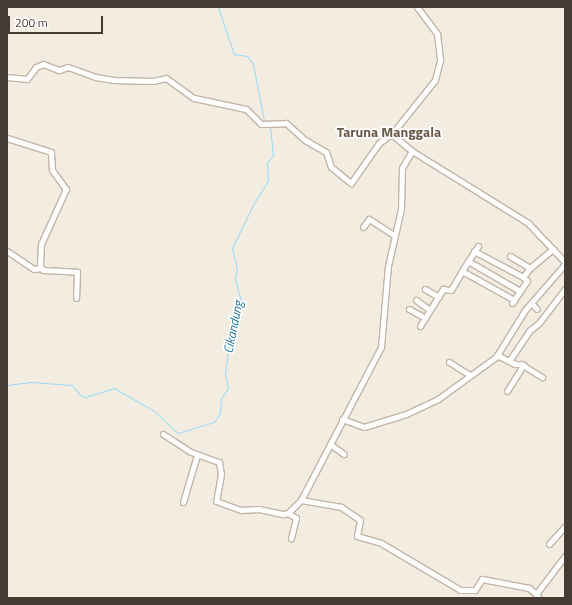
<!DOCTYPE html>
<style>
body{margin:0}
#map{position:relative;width:572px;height:605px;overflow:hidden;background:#f3ece1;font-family:"Titillium Web",sans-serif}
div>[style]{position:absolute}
.stream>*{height:1px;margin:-0.5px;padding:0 0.5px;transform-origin:0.5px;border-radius:0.5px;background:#95daf8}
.roads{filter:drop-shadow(1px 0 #c2b5a6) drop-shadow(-1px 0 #c2b5a6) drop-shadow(0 1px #c2b5a6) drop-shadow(0 -1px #c2b5a6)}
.minor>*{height:5px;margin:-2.5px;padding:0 2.5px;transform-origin:2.5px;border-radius:2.5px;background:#fff}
span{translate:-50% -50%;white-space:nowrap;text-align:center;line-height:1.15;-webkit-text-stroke:3.5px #fff;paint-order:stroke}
.water-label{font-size:13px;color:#1e79a2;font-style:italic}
.quarter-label{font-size:14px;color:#695848;font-weight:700}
.frame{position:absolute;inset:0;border:8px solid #453b32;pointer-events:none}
.scale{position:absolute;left:8px;top:16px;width:95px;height:18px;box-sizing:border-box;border:2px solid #453b32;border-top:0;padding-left:5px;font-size:12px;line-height:14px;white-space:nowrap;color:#453b32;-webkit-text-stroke:3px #fff;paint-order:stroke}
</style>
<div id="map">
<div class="stream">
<i style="left:218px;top:7px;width:50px;rotate:71.2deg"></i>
<i style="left:234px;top:54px;width:13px;rotate:9deg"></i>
<i style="left:247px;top:56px;width:10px;rotate:53deg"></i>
<i style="left:253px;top:64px;width:58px;rotate:79.1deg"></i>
<i style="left:7px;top:385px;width:24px;rotate:-7deg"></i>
<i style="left:31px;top:382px;width:41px;rotate:4.2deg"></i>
<i style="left:72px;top:385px;width:13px;rotate:51deg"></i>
<i style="left:80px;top:395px;width:5px;rotate:22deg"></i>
<i style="left:85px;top:397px;width:30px;rotate:-17deg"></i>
<i style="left:114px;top:388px;width:46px;rotate:29.9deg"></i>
<i style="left:154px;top:411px;width:33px;rotate:43deg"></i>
<i style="left:178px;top:433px;width:38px;rotate:-17deg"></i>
<i style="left:214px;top:422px;width:11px;rotate:-56deg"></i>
<i style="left:220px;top:413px;width:14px;rotate:-86deg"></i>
<i style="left:221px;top:399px;width:13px;rotate:-58deg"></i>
<i style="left:228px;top:388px;width:14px;rotate:-102deg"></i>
<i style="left:225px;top:374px;width:48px;rotate:-82.9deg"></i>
<i style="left:231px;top:326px;width:10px;rotate:-53deg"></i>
<i style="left:237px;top:318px;width:17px;rotate:-77deg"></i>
<i style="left:241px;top:301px;width:24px;rotate:-105deg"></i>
<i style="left:235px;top:278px;width:9px;rotate:-77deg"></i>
<i style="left:237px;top:269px;width:22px;rotate:-103deg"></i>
<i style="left:232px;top:248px;width:50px;rotate:-63.9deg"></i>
<i style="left:254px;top:203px;width:26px;rotate:-58deg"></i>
<i style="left:268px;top:181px;width:18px;rotate:-93deg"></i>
<i style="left:267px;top:163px;width:10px;rotate:-53deg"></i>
<i style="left:273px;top:155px;width:29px;rotate:-96deg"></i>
</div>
<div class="roads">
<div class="minor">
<i style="left:417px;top:7px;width:34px;rotate:53deg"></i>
<i style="left:437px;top:34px;width:26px;rotate:83deg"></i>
<i style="left:440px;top:60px;width:21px;rotate:104deg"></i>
<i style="left:435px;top:80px;width:64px;rotate:128.7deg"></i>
<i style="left:395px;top:130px;width:6px;rotate:99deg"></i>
<i style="left:394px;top:136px;width:23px;rotate:40deg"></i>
<i style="left:412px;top:151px;width:137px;rotate:31.8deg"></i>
<i style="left:528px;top:223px;width:54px;rotate:46.5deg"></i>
<i style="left:7px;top:77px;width:20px;rotate:6deg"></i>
<i style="left:27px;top:79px;width:15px;rotate:-53deg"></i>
<i style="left:36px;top:67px;width:8px;rotate:-23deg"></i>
<i style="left:43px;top:64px;width:17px;rotate:21deg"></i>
<i style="left:59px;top:70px;width:9px;rotate:-18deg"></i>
<i style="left:68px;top:67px;width:29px;rotate:20deg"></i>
<i style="left:95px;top:77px;width:18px;rotate:9deg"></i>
<i style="left:113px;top:80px;width:40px;rotate:1.4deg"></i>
<i style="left:153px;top:81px;width:13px;rotate:-13deg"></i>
<i style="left:166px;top:78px;width:34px;rotate:36deg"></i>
<i style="left:194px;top:98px;width:53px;rotate:11.9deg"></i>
<i style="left:246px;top:109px;width:21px;rotate:45deg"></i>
<i style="left:261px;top:124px;width:25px;rotate:-2deg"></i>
<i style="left:286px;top:123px;width:25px;rotate:42deg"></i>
<i style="left:305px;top:140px;width:24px;rotate:30deg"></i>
<i style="left:326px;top:152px;width:16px;rotate:72deg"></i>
<i style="left:331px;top:167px;width:26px;rotate:39deg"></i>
<i style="left:351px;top:183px;width:49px;rotate:-55deg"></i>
<i style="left:379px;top:143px;width:17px;rotate:-36deg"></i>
<i style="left:7px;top:138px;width:46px;rotate:17.7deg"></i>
<i style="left:51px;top:152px;width:18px;rotate:87deg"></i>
<i style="left:52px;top:170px;width:24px;rotate:54deg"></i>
<i style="left:66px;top:189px;width:60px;rotate:114.4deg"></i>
<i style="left:41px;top:244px;width:22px;rotate:93deg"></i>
<i style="left:40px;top:266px;width:5px;rotate:53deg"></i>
<i style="left:43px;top:270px;width:34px;rotate:3deg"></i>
<i style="left:77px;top:272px;width:26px;rotate:92deg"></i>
<i style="left:363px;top:227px;width:10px;rotate:-53deg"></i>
<i style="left:369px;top:219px;width:31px;rotate:33deg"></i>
<i style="left:478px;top:246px;width:30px;rotate:123deg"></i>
<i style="left:462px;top:271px;width:60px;rotate:29.1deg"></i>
<i style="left:7px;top:251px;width:32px;rotate:34deg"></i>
<i style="left:34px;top:269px;width:7px;rotate:-8deg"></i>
<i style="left:474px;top:251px;width:55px;rotate:28deg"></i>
<i style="left:510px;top:256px;width:23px;rotate:31deg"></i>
<i style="left:530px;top:268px;width:30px;rotate:-40deg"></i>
<i style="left:468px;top:261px;width:60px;rotate:30deg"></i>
<i style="left:425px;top:289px;width:16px;rotate:30deg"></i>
<i style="left:416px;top:300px;width:17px;rotate:36deg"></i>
<i style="left:512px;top:303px;width:27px;rotate:-56deg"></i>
<i style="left:527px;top:281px;width:6px;rotate:-135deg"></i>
<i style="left:523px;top:277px;width:11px;rotate:-52deg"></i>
<i style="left:531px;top:303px;width:8px;rotate:45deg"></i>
<i style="left:409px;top:309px;width:18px;rotate:29deg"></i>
<i style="left:420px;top:326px;width:44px;rotate:-58.1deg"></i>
<i style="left:443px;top:289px;width:8px;rotate:7deg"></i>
<i style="left:451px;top:290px;width:22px;rotate:-60deg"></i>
<i style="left:497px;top:355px;width:20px;rotate:27deg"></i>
<i style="left:515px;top:364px;width:6px"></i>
<i style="left:521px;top:364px;width:25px;rotate:32deg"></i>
<i style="left:509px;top:361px;width:36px;rotate:-56deg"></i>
<i style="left:529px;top:331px;width:13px;rotate:-39deg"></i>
<i style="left:539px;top:323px;width:43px;rotate:-52.6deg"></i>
<i style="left:449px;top:362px;width:25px;rotate:32deg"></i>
<i style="left:507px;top:391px;width:31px;rotate:-58deg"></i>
<i style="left:342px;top:419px;width:23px;rotate:20deg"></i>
<i style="left:364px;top:427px;width:44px;rotate:-17.2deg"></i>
<i style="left:406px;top:414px;width:35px;rotate:-25deg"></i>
<i style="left:438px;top:399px;width:72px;rotate:-35.9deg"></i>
<i style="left:496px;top:357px;width:55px;rotate:-58.3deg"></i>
<i style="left:525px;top:310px;width:61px;rotate:-49deg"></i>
<i style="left:163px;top:434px;width:33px;rotate:33deg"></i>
<i style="left:191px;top:452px;width:30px;rotate:20deg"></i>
<i style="left:219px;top:462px;width:12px;rotate:81deg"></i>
<i style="left:221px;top:474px;width:27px;rotate:100deg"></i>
<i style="left:216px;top:501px;width:27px;rotate:20deg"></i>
<i style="left:241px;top:510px;width:18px;rotate:-3deg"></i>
<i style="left:259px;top:509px;width:25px;rotate:12deg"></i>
<i style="left:283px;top:514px;width:5px;rotate:-11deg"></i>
<i style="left:288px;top:513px;width:18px;rotate:-45deg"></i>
<i style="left:301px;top:500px;width:173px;rotate:-62.4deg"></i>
<i style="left:381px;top:347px;width:81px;rotate:-85.1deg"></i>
<i style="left:388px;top:266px;width:58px;rotate:-77.2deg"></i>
<i style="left:401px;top:209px;width:41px;rotate:-88.6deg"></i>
<i style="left:402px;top:168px;width:20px;rotate:-60deg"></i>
<i style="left:330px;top:444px;width:17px;rotate:36deg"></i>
<i style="left:301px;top:500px;width:41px;rotate:9.9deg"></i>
<i style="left:341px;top:507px;width:23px;rotate:34deg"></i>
<i style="left:360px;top:520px;width:16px;rotate:101deg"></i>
<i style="left:357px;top:536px;width:25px;rotate:16deg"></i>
<i style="left:381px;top:543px;width:92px;rotate:30.7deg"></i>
<i style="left:460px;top:590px;width:15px"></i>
<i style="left:475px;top:590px;width:13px;rotate:-58deg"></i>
<i style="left:482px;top:579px;width:48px;rotate:10.8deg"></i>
<i style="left:529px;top:588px;width:9px;rotate:41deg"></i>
<i style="left:183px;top:502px;width:49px;rotate:-73.4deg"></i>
<i style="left:288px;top:513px;width:9px;rotate:32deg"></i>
<i style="left:296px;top:518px;width:21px;rotate:104deg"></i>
<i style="left:549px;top:544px;width:24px;rotate:-48deg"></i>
<i style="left:539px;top:598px;width:5px;rotate:-127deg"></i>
<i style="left:536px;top:594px;width:48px;rotate:-52.7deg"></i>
</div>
</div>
<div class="water-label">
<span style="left:233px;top:327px;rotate:-79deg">Cikandung</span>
</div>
<div class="quarter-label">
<span style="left:389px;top:132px">Taruna Manggala</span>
</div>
<div class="frame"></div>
<div class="scale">200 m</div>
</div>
